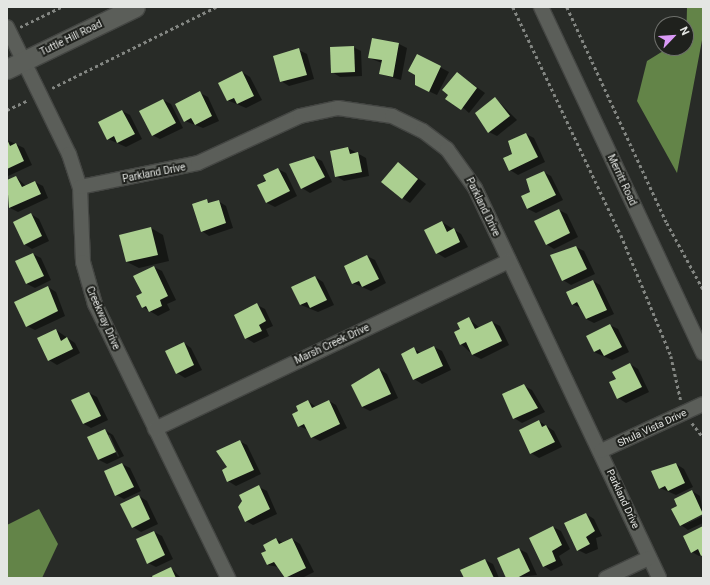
<!DOCTYPE html>
<style>
body{margin:0}
#map{position:relative;width:710px;height:585px;overflow:hidden;background:#282b27;font-family:Roboto,sans-serif}
div>[style]{position:absolute}
.water>*{inset:0;background:#638448}
.shadow>*{inset:0;background:#0007}
.building>*{inset:0;background:#abcf90}
.path>*{height:2.5px;margin-top:-1.25px;transform-origin:0;background:repeating-linear-gradient(90deg,#838682 0 3px,transparent 0 6px)}
.roads{filter:drop-shadow(1px 0 #444643) drop-shadow(-1px 0 #444643) drop-shadow(0 1px #444643) drop-shadow(0 -1px #444643)}
.minor>*{height:14px;margin:-7px;padding:0 7px;transform-origin:7px;border-radius:7px;background:#5b5e59}
.secondary>*{height:19px;margin:-9.5px;padding:0 9.5px;transform-origin:9.5px;border-radius:9.5px;background:#5b5e59}
span{translate:-50% -50%;white-space:nowrap;text-align:center;line-height:1.15;-webkit-text-stroke:4px #1f211d;paint-order:stroke}
.street-label{font-size:10px;color:#e4e6e3}
.frame{position:absolute;inset:0;border:8px solid #e4e6e3;pointer-events:none}
.north{position:absolute;left:654px;top:16px;width:40px;height:40px;box-sizing:border-box;background:#1f211d;border:1px solid #6e706c;border-radius:50%;rotate:65deg;font-size:11px;font-weight:700;line-height:16px;text-align:center;color:#e4e6e3}
.north::after{content:'';display:block;margin:auto;width:14px;height:18px;background:#da9af6;clip-path:polygon(50% 0,100% 100%,50% 72%,0 100%)}
</style>
<div id="map">
<div class="water">
<i style="clip-path:polygon(687px 7px,703px 7px,703px 35px,677px 173px,637px 101px,647px 61px,668px 48px,686px 48px)"></i>
<i style="clip-path:polygon(39px 509px,58px 544px,42px 578px,7px 578px,7px 525px)"></i>
</div>
<div class="shadow">
<i style="clip-path:polygon(399px 44px,407px 48px,401px 80px,380px 74px,382px 63px,369px 58px)"></i>
<i style="clip-path:polygon(353px 47px,361px 51px,362px 76px,340px 77px,332px 72px)"></i>
<i style="clip-path:polygon(299px 50px,307px 54px,314px 79px,289px 86px,281px 81px)"></i>
<i style="clip-path:polygon(417px 55px,449px 72px,437px 95px,424px 89px)"></i>
<i style="clip-path:polygon(242px 72px,250px 77px,262px 100px,246px 108px,227px 100px)"></i>
<i style="clip-path:polygon(457px 73px,485px 93px,469px 113px,449px 95px)"></i>
<i style="clip-path:polygon(200px 93px,208px 97px,219px 121px,203px 128px,185px 121px)"></i>
<i style="clip-path:polygon(495px 98px,517px 120px,497px 136px,489px 132px)"></i>
<i style="clip-path:polygon(163px 100px,171px 104px,183px 128px,160px 139px,152px 135px)"></i>
<i style="clip-path:polygon(122px 111px,130px 115px,142px 139px,126px 147px,108px 139px,99px 122px)"></i>
<i style="clip-path:polygon(526px 134px,534px 138px,545px 162px,518px 175px,510px 170px)"></i>
<i style="clip-path:polygon(7px 140px,24px 148px,32px 165px,8px 176px)"></i>
<i style="clip-path:polygon(348px 148px,366px 158px,369px 176px,344px 181px,336px 176px)"></i>
<i style="clip-path:polygon(314px 157px,322px 161px,332px 182px,310px 193px,302px 188px)"></i>
<i style="clip-path:polygon(398px 163px,426px 184px,410px 203px,402px 198px)"></i>
<i style="clip-path:polygon(278px 169px,286px 173px,297px 196px,275px 207px,267px 203px,258px 186px)"></i>
<i style="clip-path:polygon(543px 172px,551px 176px,563px 200px,536px 213px,528px 209px,531px 192px)"></i>
<i style="clip-path:polygon(16px 177px,26px 186px,35px 182px,43px 186px,48px 198px,18px 212px,10px 208px,7px 181px)"></i>
<i style="clip-path:polygon(218px 201px,226px 206px,233px 228px,209px 236px,202px 231px,193px 205px)"></i>
<i style="clip-path:polygon(559px 210px,567px 214px,578px 237px,554px 249px,546px 244px)"></i>
<i style="clip-path:polygon(31px 214px,39px 219px,49px 241px,32px 249px,24px 244px)"></i>
<i style="clip-path:polygon(442px 222px,461px 234px,468px 247px,445px 258px,437px 253px)"></i>
<i style="clip-path:polygon(151px 228px,163px 235px,169px 261px,139px 268px,127px 262px)"></i>
<i style="clip-path:polygon(576px 247px,584px 251px,595px 274px,571px 285px,563px 280px)"></i>
<i style="clip-path:polygon(33px 254px,41px 258px,51px 280px,35px 288px,27px 284px,16px 262px)"></i>
<i style="clip-path:polygon(367px 256px,375px 260px,386px 283px,371px 291px,353px 283px)"></i>
<i style="clip-path:polygon(154px 267px,162px 271px,176px 300px,167px 304px,170px 310px,158px 316px,143px 307px,138px 296px,143px 294px)"></i>
<i style="clip-path:polygon(315px 277px,323px 282px,334px 305px,318px 312px,301px 305px,292px 288px)"></i>
<i style="clip-path:polygon(593px 281px,600px 285px,614px 314px,594px 323px,586px 319px,581px 308px,572px 304px)"></i>
<i style="clip-path:polygon(48px 287px,56px 292px,65px 316px,35px 330px,27px 326px)"></i>
<i style="clip-path:polygon(257px 305px,265px 309px,273px 326px,266px 329px,269px 336px,254px 343px,246px 338px)"></i>
<i style="clip-path:polygon(469px 319px,480px 328px,492px 322px,500px 326px,509px 345px,481px 359px,473px 355px,461px 344px,461px 330px)"></i>
<i style="clip-path:polygon(610px 325px,618px 329px,629px 352px,612px 360px,594px 352px,587px 336px)"></i>
<i style="clip-path:polygon(56px 330px,75px 343px,80px 353px,57px 365px,49px 360px)"></i>
<i style="clip-path:polygon(184px 343px,191px 348px,202px 370px,185px 378px,177px 373px)"></i>
<i style="clip-path:polygon(434px 347px,442px 351px,451px 370px,422px 384px,414px 379px,414px 349px,421px 353px)"></i>
<i style="clip-path:polygon(630px 364px,638px 369px,649px 392px,626px 403px,618px 398px,617px 380px)"></i>
<i style="clip-path:polygon(379px 369px,387px 374px,398px 398px,370px 411px,362px 407px)"></i>
<i style="clip-path:polygon(524px 386px,532px 390px,545px 412px,522px 423px,514px 418px)"></i>
<i style="clip-path:polygon(89px 393px,97px 397px,108px 420px,91px 428px,84px 424px,73px 401px)"></i>
<i style="clip-path:polygon(308px 401px,316px 407px,329px 401px,336px 405px,347px 428px,320px 441px,312px 437px,308px 430px,299px 426px,300px 412px)"></i>
<i style="clip-path:polygon(539px 421px,554px 431px,562px 447px,539px 458px,531px 453px)"></i>
<i style="clip-path:polygon(evenodd,105px 430px,113px 435px,124px 456px,107px 464px,99px 460px,105px 430px,107px 435px,110px 435px,119px 456px,118px 457px,107px 435px)"></i>
<i style="clip-path:polygon(239px 441px,247px 445px,261px 474px,236px 486px,228px 481px,228px 468px)"></i>
<i style="clip-path:polygon(122px 464px,130px 468px,141px 491px,124px 499px,116px 495px)"></i>
<i style="clip-path:polygon(676px 464px,684px 469px,693px 487px,676px 495px,660px 488px)"></i>
<i style="clip-path:polygon(259px 487px,267px 491px,277px 514px,253px 525px,246px 521px)"></i>
<i style="clip-path:polygon(692px 491px,700px 496px,703px 513px,684px 525px,703px 516px,703px 523px,688px 530px,681px 525px,679px 506px)"></i>
<i style="clip-path:polygon(139px 496px,147px 501px,158px 524px,141px 532px,133px 527px)"></i>
<i style="clip-path:polygon(586px 514px,594px 519px,602px 536px,596px 538px,598px 549px,586px 554px,578px 550px)"></i>
<i style="clip-path:polygon(553px 527px,561px 531px,570px 549px,559px 556px,563px 565px,551px 571px,544px 566px)"></i>
<i style="clip-path:polygon(703px 527px,703px 556px,699px 556px,692px 552px)"></i>
<i style="clip-path:polygon(154px 532px,162px 536px,173px 559px,156px 567px,148px 563px)"></i>
<i style="clip-path:polygon(276px 539px,283px 543px,292px 539px,300px 544px,314px 572px,302px 578px,288px 578px,279px 567px,267px 565px,267px 551px)"></i>
<i style="clip-path:polygon(519px 549px,527px 553px,537px 575px,507px 578px)"></i>
<i style="clip-path:polygon(485px 560px,493px 564px,499px 578px,465px 578px)"></i>
<i style="clip-path:polygon(171px 568px,181px 578px,154px 578px)"></i>
</div>
<div class="building">
<i style="clip-path:polygon(372px 38px,399px 43px,393px 77px,379px 74px,382px 60px,368px 58px)"></i>
<i style="clip-path:polygon(354px 46px,355px 72px,331px 73px,330px 47px)"></i>
<i style="clip-path:polygon(299px 48px,307px 75px,280px 82px,273px 56px)"></i>
<i style="clip-path:polygon(417px 54px,441px 66px,429px 92px,415px 85px,415px 75px,408px 71px)"></i>
<i style="clip-path:polygon(242px 71px,254px 96px,237px 104px,234px 98px,227px 101px,218px 83px)"></i>
<i style="clip-path:polygon(457px 72px,477px 88px,461px 110px,445px 99px,448px 95px,442px 90px)"></i>
<i style="clip-path:polygon(200px 91px,212px 116px,195px 125px,191px 118px,184px 122px,175px 104px)"></i>
<i style="clip-path:polygon(495px 97px,510px 116px,488px 133px,475px 113px)"></i>
<i style="clip-path:polygon(163px 99px,176px 123px,152px 136px,139px 111px)"></i>
<i style="clip-path:polygon(122px 110px,135px 134px,117px 143px,114px 136px,107px 140px,98px 122px)"></i>
<i style="clip-path:polygon(526px 133px,538px 157px,509px 171px,503px 158px,512px 154px,508px 141px)"></i>
<i style="clip-path:polygon(7px 139px,10px 146px,16px 143px,24px 161px,7px 169px)"></i>
<i style="clip-path:polygon(348px 147px,350px 154px,358px 152px,362px 172px,335px 177px,330px 151px)"></i>
<i style="clip-path:polygon(314px 156px,325px 177px,301px 189px,289px 164px)"></i>
<i style="clip-path:polygon(398px 162px,418px 179px,402px 199px,381px 182px)"></i>
<i style="clip-path:polygon(278px 168px,290px 191px,266px 203px,257px 185px,266px 181px,263px 175px)"></i>
<i style="clip-path:polygon(544px 171px,556px 195px,527px 209px,521px 196px,530px 192px,526px 179px)"></i>
<i style="clip-path:polygon(16px 176px,22px 187px,35px 181px,41px 194px,9px 208px,7px 180px)"></i>
<i style="clip-path:polygon(207px 199px,208px 203px,219px 200px,226px 223px,201px 232px,192px 204px)"></i>
<i style="clip-path:polygon(559px 209px,570px 233px,546px 245px,534px 221px)"></i>
<i style="clip-path:polygon(31px 213px,42px 236px,24px 245px,13px 222px)"></i>
<i style="clip-path:polygon(442px 221px,447px 232px,454px 228px,460px 242px,436px 254px,424px 230px)"></i>
<i style="clip-path:polygon(151px 227px,158px 255px,126px 262px,119px 235px)"></i>
<i style="clip-path:polygon(576px 246px,587px 269px,562px 281px,550px 255px)"></i>
<i style="clip-path:polygon(33px 253px,44px 276px,26px 284px,15px 261px)"></i>
<i style="clip-path:polygon(367px 255px,379px 279px,362px 287px,359px 281px,352px 284px,344px 266px)"></i>
<i style="clip-path:polygon(154px 266px,168px 296px,160px 300px,162px 306px,149px 312px,146px 306px,142px 308px,136px 296px,142px 293px,133px 276px)"></i>
<i style="clip-path:polygon(315px 276px,327px 300px,310px 308px,307px 302px,300px 305px,291px 287px)"></i>
<i style="clip-path:polygon(593px 280px,607px 310px,586px 319px,577px 302px,572px 305px,566px 292px)"></i>
<i style="clip-path:polygon(48px 286px,58px 311px,26px 327px,14px 302px)"></i>
<i style="clip-path:polygon(257px 303px,266px 321px,259px 325px,262px 331px,245px 339px,234px 315px)"></i>
<i style="clip-path:polygon(469px 317px,475px 329px,492px 321px,502px 341px,472px 355px,466px 342px,460px 345px,454px 332px,460px 329px,457px 323px)"></i>
<i style="clip-path:polygon(610px 324px,622px 347px,604px 356px,600px 349px,594px 352px,586px 336px)"></i>
<i style="clip-path:polygon(56px 329px,61px 341px,67px 337px,73px 349px,48px 361px,37px 338px)"></i>
<i style="clip-path:polygon(184px 342px,194px 365px,176px 374px,165px 351px)"></i>
<i style="clip-path:polygon(434px 346px,443px 366px,413px 380px,401px 354px,414px 347px,417px 354px)"></i>
<i style="clip-path:polygon(630px 363px,642px 387px,617px 399px,609px 382px,616px 379px,612px 372px)"></i>
<i style="clip-path:polygon(379px 368px,391px 394px,362px 407px,351px 385px)"></i>
<i style="clip-path:polygon(524px 384px,538px 408px,513px 419px,502px 394px)"></i>
<i style="clip-path:polygon(89px 392px,101px 416px,83px 424px,71px 400px)"></i>
<i style="clip-path:polygon(308px 400px,312px 408px,329px 400px,340px 424px,311px 438px,304px 424px,298px 427px,292px 414px,298px 411px,296px 406px)"></i>
<i style="clip-path:polygon(539px 420px,542px 427px,546px 425px,555px 442px,530px 454px,519px 430px)"></i>
<i style="clip-path:polygon(105px 429px,116px 452px,98px 460px,87px 437px)"></i>
<i style="clip-path:polygon(240px 440px,254px 470px,227px 482px,222px 470px,227px 467px,216px 451px)"></i>
<i style="clip-path:polygon(122px 463px,134px 487px,115px 496px,104px 471px)"></i>
<i style="clip-path:polygon(676px 463px,685px 483px,668px 491px,665px 486px,659px 489px,651px 471px)"></i>
<i style="clip-path:polygon(259px 485px,270px 509px,245px 522px,238px 507px,242px 501px,239px 495px)"></i>
<i style="clip-path:polygon(692px 490px,703px 514px,680px 526px,671px 509px,677px 506px,674px 499px)"></i>
<i style="clip-path:polygon(139px 495px,150px 519px,132px 528px,120px 504px)"></i>
<i style="clip-path:polygon(586px 513px,595px 531px,586px 537px,590px 544px,577px 551px,564px 523px)"></i>
<i style="clip-path:polygon(553px 526px,562px 545px,552px 551px,556px 561px,543px 567px,529px 538px)"></i>
<i style="clip-path:polygon(703px 526px,703px 555px,701px 556px,698px 549px,691px 553px,683px 536px)"></i>
<i style="clip-path:polygon(154px 531px,165px 555px,147px 564px,136px 539px)"></i>
<i style="clip-path:polygon(276px 538px,279px 544px,292px 538px,306px 568px,285px 578px,274px 562px,267px 565px,261px 553px,266px 551px,263px 545px)"></i>
<i style="clip-path:polygon(519px 548px,530px 571px,517px 578px,506px 578px,497px 558px)"></i>
<i style="clip-path:polygon(485px 559px,494px 578px,464px 578px,460px 570px)"></i>
<i style="clip-path:polygon(171px 567px,176px 578px,153px 578px,152px 576px)"></i>
</div>
<div class="path">
<i style="left:513px;top:7px;width:252px;rotate:64.7deg"></i>
<i style="left:621px;top:235px;width:131px;rotate:67.5deg"></i>
<i style="left:671px;top:356px;width:46px;rotate:77.5deg"></i>
<i style="left:567px;top:7px;width:238px;rotate:65.2deg"></i>
<i style="left:667px;top:223px;width:75px;rotate:61.4deg"></i>
<i style="left:20px;top:27px;width:46px;rotate:-26deg"></i>
<i style="left:52px;top:88px;width:183px;rotate:-26.3deg"></i>
<i style="left:7px;top:110px;width:23px;rotate:-25deg"></i>
<i style="left:692px;top:423px;width:18px;rotate:52deg"></i>
</div>
<div class="roads">
<div class="minor">
<i style="left:541px;top:7px;width:382px;rotate:64.9deg"></i>
<i style="left:7px;top:27px;width:141px;rotate:64deg"></i>
<i style="left:69px;top:154px;width:35px;rotate:72deg"></i>
<i style="left:80px;top:187px;width:75px;rotate:87.7deg"></i>
<i style="left:83px;top:262px;width:44px;rotate:74.1deg"></i>
<i style="left:95px;top:304px;width:305px;rotate:64.1deg"></i>
<i style="left:80px;top:187px;width:120px;rotate:-11.5deg"></i>
<i style="left:198px;top:163px;width:112px;rotate:-24.7deg"></i>
<i style="left:300px;top:116px;width:39px;rotate:-12deg"></i>
<i style="left:338px;top:108px;width:55px;rotate:8.4deg"></i>
<i style="left:392px;top:116px;width:34px;rotate:26deg"></i>
<i style="left:423px;top:131px;width:30px;rotate:37deg"></i>
<i style="left:447px;top:149px;width:48px;rotate:54.3deg"></i>
<i style="left:475px;top:188px;width:431px;rotate:64.7deg"></i>
<i style="left:155px;top:429px;width:392px;rotate:-25.4deg"></i>
<i style="left:601px;top:451px;width:112px;rotate:-24.7deg"></i>
<i style="left:606px;top:578px;width:47px;rotate:-24.9deg"></i>
</div>
<div class="secondary">
<i style="left:7px;top:69px;width:142px;rotate:-25.8deg"></i>
</div>
</div>
<div class="street-label">
<span style="left:71px;top:38px;rotate:-26deg">Tuttle Hill Road</span>
<span style="left:154px;top:173px;rotate:-11deg">Parkland Drive</span>
<span style="left:622px;top:180px;rotate:65deg">Merritt Road</span>
<span style="left:483px;top:207px;rotate:64deg">Parkland Drive</span>
<span style="left:103px;top:318px;rotate:66deg">Creekway Drive</span>
<span style="left:332px;top:344px;rotate:-25deg">Marsh Creek Drive</span>
<span style="left:652px;top:428px;rotate:-25deg">Shula Vista Drive</span>
<span style="left:623px;top:499px;rotate:65deg">Parkland Drive</span>
</div>
<div class="frame"></div>
<div class="north">N</div>
</div>
